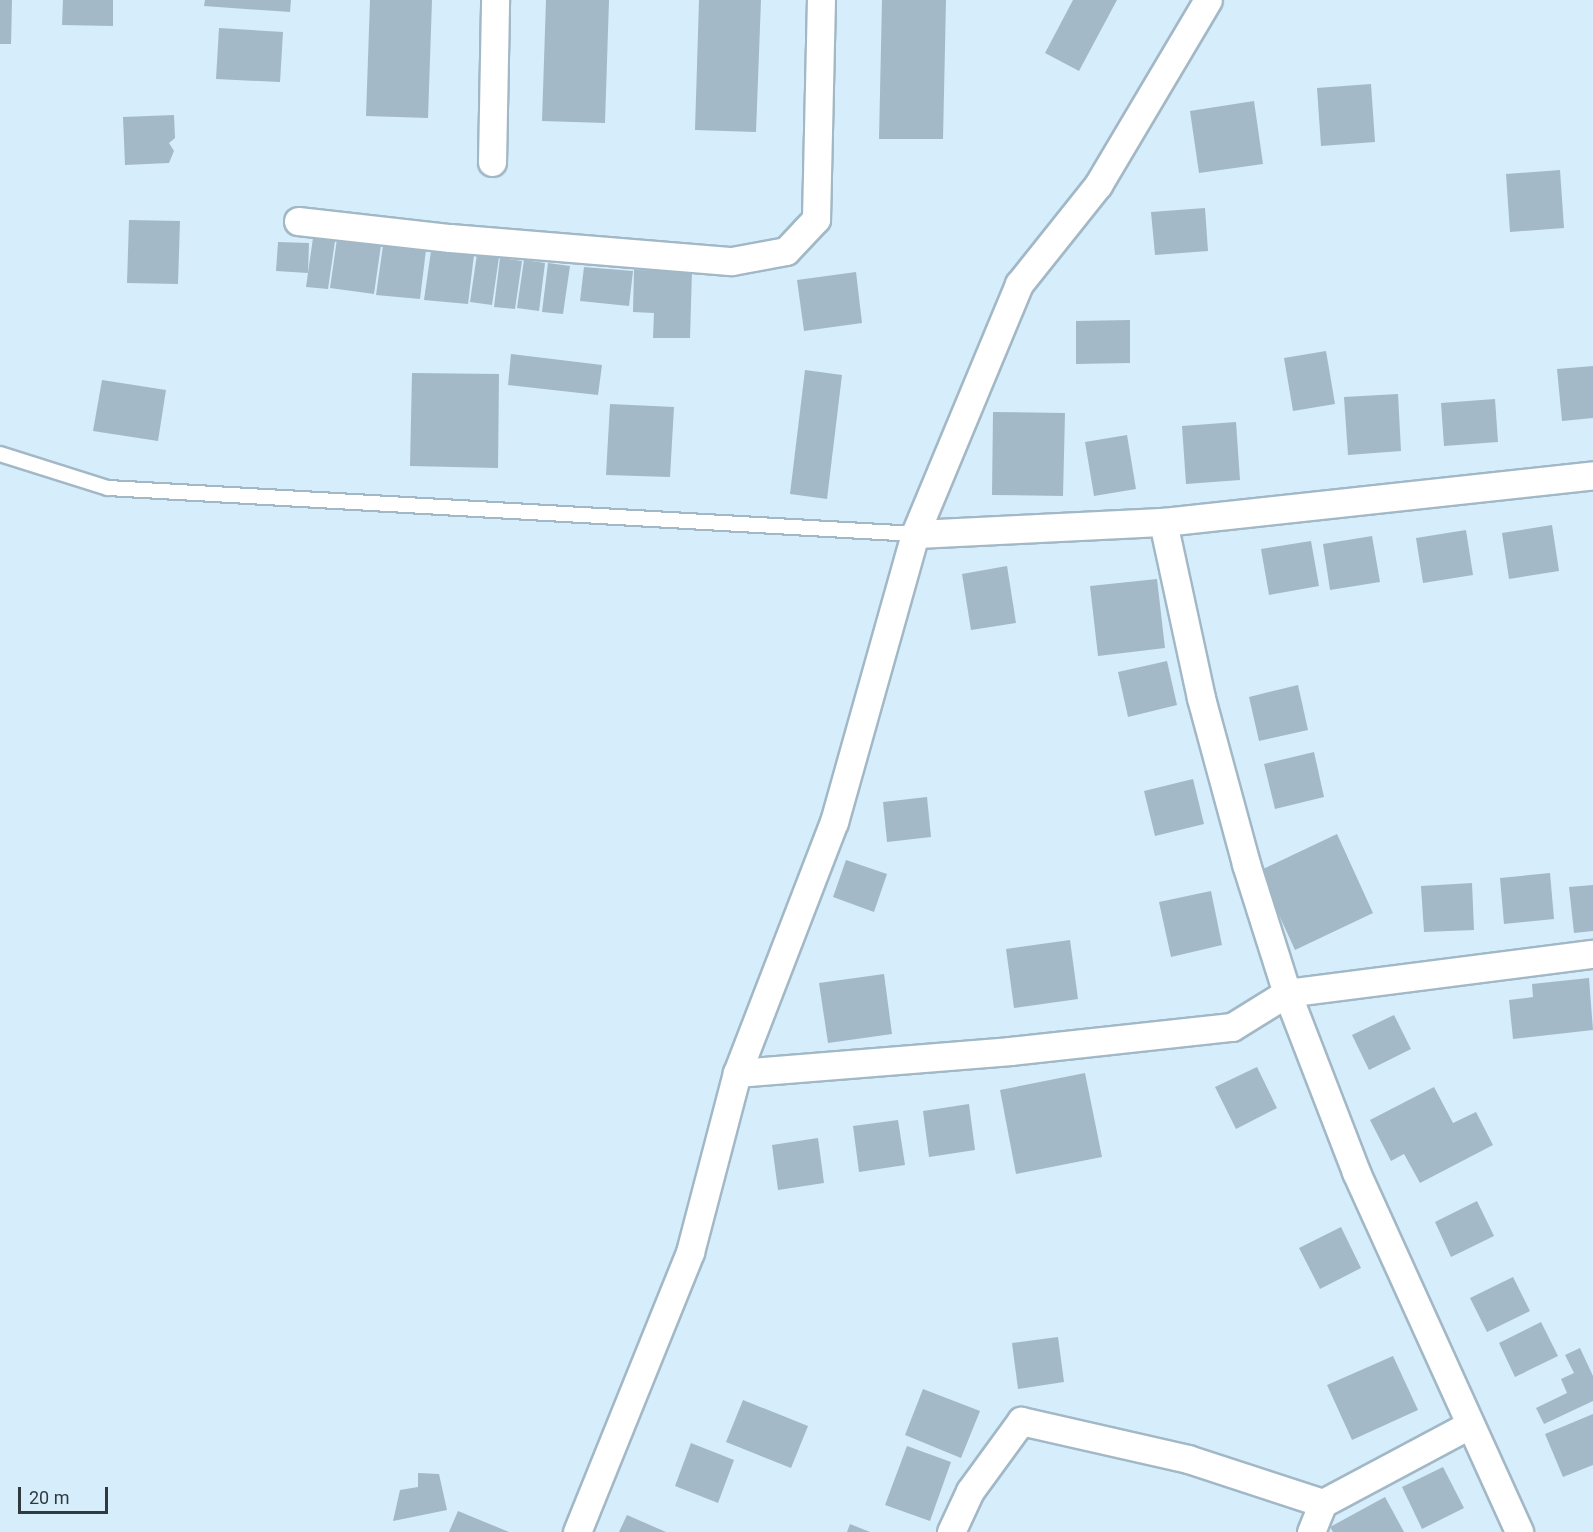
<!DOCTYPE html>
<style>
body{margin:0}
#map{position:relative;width:1593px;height:1532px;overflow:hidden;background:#d6edfc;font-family:Roboto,sans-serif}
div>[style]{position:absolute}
.building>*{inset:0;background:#a3b9c7}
.roads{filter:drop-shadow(2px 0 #a2b8c6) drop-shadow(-2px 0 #a2b8c6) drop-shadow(0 2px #a2b8c6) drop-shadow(0 -2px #a2b8c6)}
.service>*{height:14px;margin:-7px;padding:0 7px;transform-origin:7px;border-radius:7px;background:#fff}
.minor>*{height:27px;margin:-13.5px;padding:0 13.5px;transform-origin:13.5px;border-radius:13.5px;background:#fff}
span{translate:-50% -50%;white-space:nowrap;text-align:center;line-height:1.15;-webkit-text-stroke:6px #d6edfc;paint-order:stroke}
.scale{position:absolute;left:18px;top:1487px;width:90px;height:27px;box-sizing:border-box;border:3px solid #30393e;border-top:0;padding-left:8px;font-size:18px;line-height:21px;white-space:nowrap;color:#30393e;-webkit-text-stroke:4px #d6edfc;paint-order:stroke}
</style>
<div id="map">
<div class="building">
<i style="clip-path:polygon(0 0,12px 0,11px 44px,0 44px)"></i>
<i style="clip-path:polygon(63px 0,113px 0,113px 26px,62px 25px)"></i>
<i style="clip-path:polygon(205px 0,291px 0,290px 12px,204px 6px)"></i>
<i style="clip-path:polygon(370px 0,432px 0,428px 118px,366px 116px)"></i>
<i style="clip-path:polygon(546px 0,609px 0,605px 123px,542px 121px)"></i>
<i style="clip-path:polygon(699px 0,761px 0,756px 132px,695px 130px)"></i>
<i style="clip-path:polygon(882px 0,946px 0,943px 139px,879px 139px)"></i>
<i style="clip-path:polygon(1073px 0,1117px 0,1079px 71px,1045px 53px)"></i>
<i style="clip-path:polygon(219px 28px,283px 32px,280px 82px,216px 79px)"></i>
<i style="clip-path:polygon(1371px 84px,1375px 142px,1321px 146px,1317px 88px)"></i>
<i style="clip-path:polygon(1254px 101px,1263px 164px,1199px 173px,1190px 111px)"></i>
<i style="clip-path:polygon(174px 115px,175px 138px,169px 143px,174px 151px,169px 163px,125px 165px,123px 117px)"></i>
<i style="clip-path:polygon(1560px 170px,1564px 228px,1510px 232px,1506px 174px)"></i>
<i style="clip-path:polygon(1205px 208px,1208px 251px,1155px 255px,1151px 212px)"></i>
<i style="clip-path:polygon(129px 220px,180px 221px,178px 284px,127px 283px)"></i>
<i style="clip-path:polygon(313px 238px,335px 241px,328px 289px,306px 287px)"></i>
<i style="clip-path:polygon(337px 239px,381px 245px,374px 294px,330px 288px)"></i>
<i style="clip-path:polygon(278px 242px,309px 243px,308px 273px,276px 271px)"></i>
<i style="clip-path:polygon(383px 246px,426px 250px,420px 299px,376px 295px)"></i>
<i style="clip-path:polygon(431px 251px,474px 255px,468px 304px,424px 300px)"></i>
<i style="clip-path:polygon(477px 254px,499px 257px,492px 305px,470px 302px)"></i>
<i style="clip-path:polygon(500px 258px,522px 261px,515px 309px,494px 307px)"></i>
<i style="clip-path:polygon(524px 260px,545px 263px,539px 311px,517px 308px)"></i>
<i style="clip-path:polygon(548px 263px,570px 266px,563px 314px,542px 312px)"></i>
<i style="clip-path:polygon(584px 267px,633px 271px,629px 306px,580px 301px)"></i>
<i style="clip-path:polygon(634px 270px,692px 271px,690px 338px,653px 338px,654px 313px,633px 312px)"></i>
<i style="clip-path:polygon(856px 272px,862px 323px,804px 331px,797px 280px)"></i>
<i style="clip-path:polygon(1130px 320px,1130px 363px,1076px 364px,1076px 321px)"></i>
<i style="clip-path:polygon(1326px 351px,1335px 404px,1293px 411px,1284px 358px)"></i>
<i style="clip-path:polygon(511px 354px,602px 365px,598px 395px,508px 385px)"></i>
<i style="clip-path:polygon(1593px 366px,1593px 418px,1562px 421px,1557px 369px)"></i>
<i style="clip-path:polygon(805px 370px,842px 375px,827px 499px,790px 494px)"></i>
<i style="clip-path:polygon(412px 373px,499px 374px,498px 468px,410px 466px)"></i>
<i style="clip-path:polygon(102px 380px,166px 390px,158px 441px,93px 431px)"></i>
<i style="clip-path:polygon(1398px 394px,1401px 451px,1348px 455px,1344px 397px)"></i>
<i style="clip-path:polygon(1495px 399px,1498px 442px,1444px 446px,1441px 403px)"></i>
<i style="clip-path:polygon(610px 404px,674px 407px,670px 477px,606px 475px)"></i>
<i style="clip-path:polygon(993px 412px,1065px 413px,1063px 496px,992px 495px)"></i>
<i style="clip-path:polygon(1236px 422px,1240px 480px,1186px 484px,1182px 426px)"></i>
<i style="clip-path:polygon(1127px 435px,1136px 489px,1094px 496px,1085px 442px)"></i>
<i style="clip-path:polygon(1552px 525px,1559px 571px,1509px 579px,1502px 533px)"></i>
<i style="clip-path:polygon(1466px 530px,1473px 575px,1423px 583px,1416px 538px)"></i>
<i style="clip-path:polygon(1372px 536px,1380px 582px,1330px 590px,1323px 544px)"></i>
<i style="clip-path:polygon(1311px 541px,1319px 586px,1269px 595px,1261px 549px)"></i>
<i style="clip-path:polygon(1007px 566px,1016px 623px,971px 630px,962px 574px)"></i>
<i style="clip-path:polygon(1157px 579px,1165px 648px,1098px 656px,1090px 586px)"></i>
<i style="clip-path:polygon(1167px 661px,1177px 705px,1128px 717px,1118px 672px)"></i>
<i style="clip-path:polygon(1298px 685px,1308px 730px,1259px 741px,1249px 697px)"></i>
<i style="clip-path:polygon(1314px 752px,1324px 797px,1275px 809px,1264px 764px)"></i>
<i style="clip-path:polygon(1193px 779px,1204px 824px,1155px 836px,1144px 791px)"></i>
<i style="clip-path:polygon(927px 797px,931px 837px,887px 842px,883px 802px)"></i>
<i style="clip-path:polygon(1337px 834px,1373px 913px,1295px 950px,1259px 871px)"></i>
<i style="clip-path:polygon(846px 860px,887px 874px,874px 912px,833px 897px)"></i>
<i style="clip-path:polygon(1550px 873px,1554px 919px,1504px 924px,1500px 878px)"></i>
<i style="clip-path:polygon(1472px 883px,1474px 930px,1424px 932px,1421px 886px)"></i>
<i style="clip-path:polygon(1593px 885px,1593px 931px,1574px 933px,1569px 887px)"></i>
<i style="clip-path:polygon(1211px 891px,1222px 945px,1171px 957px,1159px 902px)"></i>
<i style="clip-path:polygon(1070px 940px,1078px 999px,1014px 1008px,1006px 949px)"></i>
<i style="clip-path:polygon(884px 974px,892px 1034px,828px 1043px,819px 983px)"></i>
<i style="clip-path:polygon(1589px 978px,1593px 1030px,1513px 1039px,1509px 1000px,1533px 997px,1532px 984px)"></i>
<i style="clip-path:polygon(1394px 1015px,1411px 1049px,1369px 1070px,1352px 1035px)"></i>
<i style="clip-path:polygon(1257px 1067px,1277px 1108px,1236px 1129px,1215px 1087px)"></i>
<i style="clip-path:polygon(1085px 1073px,1102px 1157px,1016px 1174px,1000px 1090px)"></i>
<i style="clip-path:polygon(1434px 1087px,1453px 1123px,1476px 1112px,1493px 1145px,1420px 1183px,1404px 1154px,1391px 1161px,1370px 1120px)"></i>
<i style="clip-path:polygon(969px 1104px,975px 1150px,929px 1157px,923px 1111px)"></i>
<i style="clip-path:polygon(898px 1120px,905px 1165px,859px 1172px,853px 1126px)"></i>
<i style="clip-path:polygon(818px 1138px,824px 1183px,778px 1190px,772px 1145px)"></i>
<i style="clip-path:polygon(1477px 1201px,1494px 1236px,1451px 1257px,1435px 1222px)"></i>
<i style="clip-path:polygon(1341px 1227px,1361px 1268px,1320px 1289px,1299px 1248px)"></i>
<i style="clip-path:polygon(1513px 1277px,1530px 1311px,1487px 1332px,1470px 1298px)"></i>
<i style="clip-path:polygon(1541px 1322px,1558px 1356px,1515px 1377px,1499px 1343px)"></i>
<i style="clip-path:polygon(1058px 1337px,1064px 1382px,1018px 1389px,1012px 1343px)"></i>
<i style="clip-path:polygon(1580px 1348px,1593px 1376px,1593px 1401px,1544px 1424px,1536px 1408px,1567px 1393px,1561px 1379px,1574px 1373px,1565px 1355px)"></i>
<i style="clip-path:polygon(1393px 1356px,1418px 1410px,1352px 1440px,1327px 1385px)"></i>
<i style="clip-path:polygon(923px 1389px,980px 1411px,961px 1458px,905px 1435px)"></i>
<i style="clip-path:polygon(743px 1400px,808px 1426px,791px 1468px,726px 1442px)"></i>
<i style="clip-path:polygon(1593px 1414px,1593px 1465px,1563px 1477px,1545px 1434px)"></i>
<i style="clip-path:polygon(691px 1443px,734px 1460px,718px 1503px,675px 1486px)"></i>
<i style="clip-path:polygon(907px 1446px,951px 1462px,930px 1521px,885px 1505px)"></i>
<i style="clip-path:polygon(1443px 1467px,1464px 1508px,1422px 1529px,1402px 1487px)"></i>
<i style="clip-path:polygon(418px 1473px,439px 1474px,447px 1510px,393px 1521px,400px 1490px,418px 1487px)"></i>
<i style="clip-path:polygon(1385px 1497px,1404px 1532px,1333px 1532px,1330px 1527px)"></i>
<i style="clip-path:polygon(458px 1511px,509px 1532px,449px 1532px)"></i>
<i style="clip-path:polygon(627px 1515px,666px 1532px,619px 1532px)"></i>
<i style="clip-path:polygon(850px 1524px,870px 1532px,847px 1532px)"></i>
</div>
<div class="roads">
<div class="service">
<i style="left:0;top:454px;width:113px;rotate:17.5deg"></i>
<i style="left:108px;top:488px;width:808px;rotate:3.26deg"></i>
</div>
<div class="minor">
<i style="left:492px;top:162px;width:162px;rotate:-88.9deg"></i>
<i style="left:298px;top:221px;width:153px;rotate:6.4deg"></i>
<i style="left:450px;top:238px;width:283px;rotate:4.7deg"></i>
<i style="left:732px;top:261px;width:55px;rotate:-10.5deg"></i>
<i style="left:786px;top:251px;width:44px;rotate:-46.8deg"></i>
<i style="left:816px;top:219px;width:219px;rotate:-88.7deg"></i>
<i style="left:1163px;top:522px;width:180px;rotate:77.8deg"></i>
<i style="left:1201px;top:698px;width:172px;rotate:74.8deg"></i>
<i style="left:1246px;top:864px;width:135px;rotate:72.4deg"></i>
<i style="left:1287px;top:993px;width:192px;rotate:68.9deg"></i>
<i style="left:1356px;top:1172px;width:395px;rotate:65.6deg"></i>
<i style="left:915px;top:534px;width:248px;rotate:-2.8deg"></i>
<i style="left:1163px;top:522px;width:433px;rotate:-6.2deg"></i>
<i style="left:737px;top:1073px;width:274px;rotate:-4.6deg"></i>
<i style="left:1010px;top:1051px;width:223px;rotate:-6.2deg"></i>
<i style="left:1232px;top:1027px;width:65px;rotate:-31.7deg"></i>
<i style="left:1287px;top:993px;width:308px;rotate:-7.3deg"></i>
<i style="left:577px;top:1532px;width:302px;rotate:-68deg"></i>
<i style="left:690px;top:1252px;width:185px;rotate:-75.3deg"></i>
<i style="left:737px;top:1073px;width:269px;rotate:-68.9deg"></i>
<i style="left:834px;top:822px;width:299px;rotate:-74.3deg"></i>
<i style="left:915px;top:534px;width:271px;rotate:-67.4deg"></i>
<i style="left:1019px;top:284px;width:127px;rotate:-51.4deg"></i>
<i style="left:1098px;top:185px;width:215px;rotate:-59.3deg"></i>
<i style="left:951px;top:1532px;width:45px;rotate:-65.1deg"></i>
<i style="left:970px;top:1491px;width:87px;rotate:-53.9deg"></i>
<i style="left:1021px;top:1421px;width:171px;rotate:12.8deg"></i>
<i style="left:1188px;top:1459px;width:142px;rotate:18.1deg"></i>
<i style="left:1311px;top:1532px;width:31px;rotate:-68deg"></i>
<i style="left:1323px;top:1503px;width:166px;rotate:-28.1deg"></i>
</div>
</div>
<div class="scale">20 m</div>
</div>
